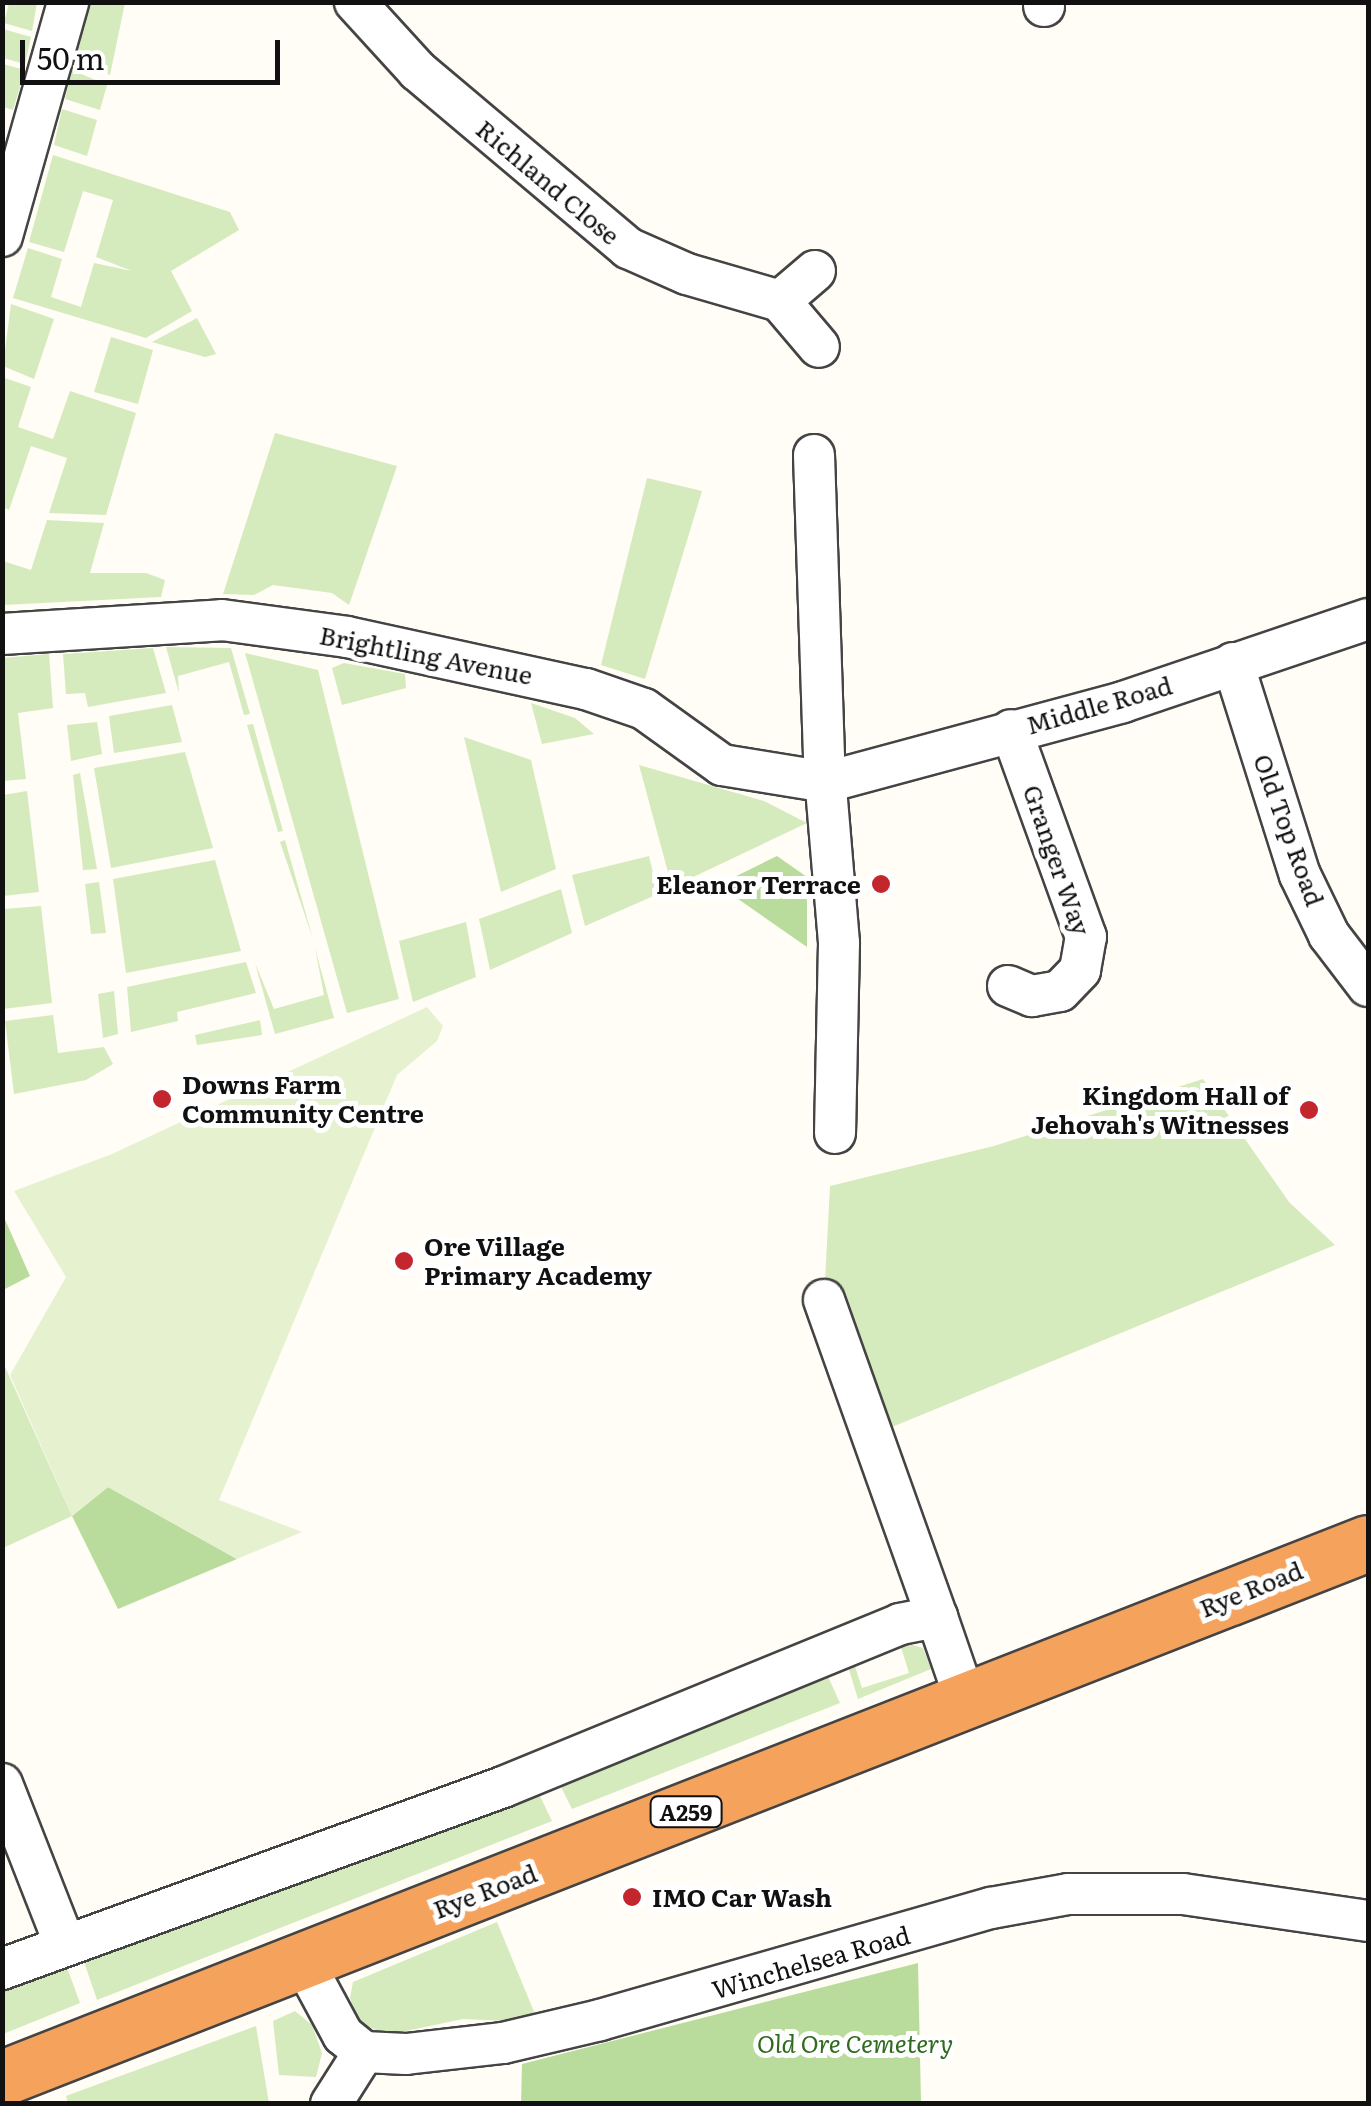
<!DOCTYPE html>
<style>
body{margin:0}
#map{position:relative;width:1371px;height:2106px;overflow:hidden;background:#fffdf5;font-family:Literata,serif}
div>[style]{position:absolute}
.green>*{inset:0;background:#d5ebbd}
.forest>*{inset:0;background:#b9dc9c}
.pitch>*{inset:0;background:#e6f2cf}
.roads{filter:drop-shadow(2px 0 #444) drop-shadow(-2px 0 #444) drop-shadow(0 2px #444) drop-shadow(0 -2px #444)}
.street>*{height:40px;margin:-20px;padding:0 20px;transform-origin:20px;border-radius:20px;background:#fff}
.highway>*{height:55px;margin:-27.5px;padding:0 27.5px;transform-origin:27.5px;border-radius:27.5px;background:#f5a25d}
.dots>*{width:28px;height:28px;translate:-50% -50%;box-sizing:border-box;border:5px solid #fff;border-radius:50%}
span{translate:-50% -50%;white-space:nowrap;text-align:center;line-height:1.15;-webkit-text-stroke:10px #fff;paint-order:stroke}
.shield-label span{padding:2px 8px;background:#fff;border:2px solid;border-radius:8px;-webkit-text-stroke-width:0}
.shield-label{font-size:22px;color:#111;font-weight:700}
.street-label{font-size:25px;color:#111}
.poi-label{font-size:25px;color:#111;font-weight:700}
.right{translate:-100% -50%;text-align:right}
.left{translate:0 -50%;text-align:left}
.park-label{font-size:25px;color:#2f6b1f;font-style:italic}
.frame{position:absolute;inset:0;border:5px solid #111;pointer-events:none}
.scale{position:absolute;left:20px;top:40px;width:260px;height:45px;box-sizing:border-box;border:5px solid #111;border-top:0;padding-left:12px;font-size:30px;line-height:35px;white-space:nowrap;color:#111;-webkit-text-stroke:8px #fff;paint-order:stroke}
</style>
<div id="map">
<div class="green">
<i style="clip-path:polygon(9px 3px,37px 3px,32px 31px,4px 23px)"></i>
<i style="clip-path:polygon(82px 3px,125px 3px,110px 75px,74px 60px)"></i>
<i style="clip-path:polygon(3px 29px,31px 37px,25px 64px,3px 58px)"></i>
<i style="clip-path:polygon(3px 64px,25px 70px,13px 110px,3px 107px)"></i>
<i style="clip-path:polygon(72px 70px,107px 85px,100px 110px,65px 99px)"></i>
<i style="clip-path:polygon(62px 109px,97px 120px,87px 156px,54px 145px)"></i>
<i style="clip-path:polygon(53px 155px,230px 212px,239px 230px,171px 271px,192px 311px,146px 338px,13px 298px,28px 248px,62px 259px,51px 297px,81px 307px,94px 263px,132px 271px,96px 257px,113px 200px,83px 191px,64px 252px,29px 242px)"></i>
<i style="clip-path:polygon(11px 304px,54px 319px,34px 379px,3px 366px)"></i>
<i style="clip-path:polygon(197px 318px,216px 354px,205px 357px,152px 342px)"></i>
<i style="clip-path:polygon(111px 337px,153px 350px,138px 404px,94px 392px)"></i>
<i style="clip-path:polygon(2px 377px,31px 387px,18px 427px,53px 439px,70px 391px,136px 413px,106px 515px,49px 513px,67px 458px,31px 446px,9px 510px,3px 507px)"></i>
<i style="clip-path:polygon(275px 433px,397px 466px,349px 605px,332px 593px,273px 585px,254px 595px,223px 594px)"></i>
<i style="clip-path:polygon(647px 478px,702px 491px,645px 679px,601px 665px)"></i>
<i style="clip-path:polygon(47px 520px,104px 523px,90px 573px,146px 573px,165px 580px,161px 597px,3px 605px,3px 561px,31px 570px)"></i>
<i style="clip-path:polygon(166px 647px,231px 648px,250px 714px,244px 715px,229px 662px,178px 676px,179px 693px)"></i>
<i style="clip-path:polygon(153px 648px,166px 693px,88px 707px,85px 693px,66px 694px,63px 654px)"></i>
<i style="clip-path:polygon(245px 653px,318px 670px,399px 999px,347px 1013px)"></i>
<i style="clip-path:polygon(49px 654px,53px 708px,18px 713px,26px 779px,3px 781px,3px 658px)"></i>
<i style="clip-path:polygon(344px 663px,405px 674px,406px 688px,342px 705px,332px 668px)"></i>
<i style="clip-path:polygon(531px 703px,575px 718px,594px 734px,542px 744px)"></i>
<i style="clip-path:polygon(172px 705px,182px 742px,114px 753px,109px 716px)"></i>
<i style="clip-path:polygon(97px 722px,102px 754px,71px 761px,67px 725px)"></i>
<i style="clip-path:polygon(253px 724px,283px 831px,278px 832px,247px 725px)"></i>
<i style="clip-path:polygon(464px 737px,531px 760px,556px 869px,501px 892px)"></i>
<i style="clip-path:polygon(185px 752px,213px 848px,111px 868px,94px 768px)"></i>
<i style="clip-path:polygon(639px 765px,764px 801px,807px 823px,672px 887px)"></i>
<i style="clip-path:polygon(80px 773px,97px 869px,83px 870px,73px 775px)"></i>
<i style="clip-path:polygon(27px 791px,39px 892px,3px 896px,3px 795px)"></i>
<i style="clip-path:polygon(285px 840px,313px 939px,280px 842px)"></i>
<i style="clip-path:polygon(649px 856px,658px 894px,585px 926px,572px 875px)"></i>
<i style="clip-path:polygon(215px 860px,241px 951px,126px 973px,113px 879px)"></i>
<i style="clip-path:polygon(99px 882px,106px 933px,91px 934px,85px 884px)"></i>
<i style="clip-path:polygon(561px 889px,572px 933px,490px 970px,479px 919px)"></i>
<i style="clip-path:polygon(41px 906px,52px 1003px,3px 1009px,3px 909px)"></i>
<i style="clip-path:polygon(466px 922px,476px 977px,413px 1002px,399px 941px)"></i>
<i style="clip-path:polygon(315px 948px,334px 1018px,275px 1034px,255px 963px,274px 1009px,324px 995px)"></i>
<i style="clip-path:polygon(246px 962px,256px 993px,177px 1012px,178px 1021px,131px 1032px,127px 987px)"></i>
<i style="clip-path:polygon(114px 991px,118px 1034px,103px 1038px,98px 994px)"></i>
<i style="clip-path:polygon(53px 1015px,58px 1053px,104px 1047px,113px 1064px,86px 1080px,14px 1094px,5px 1021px)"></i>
<i style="clip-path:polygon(260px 1020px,262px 1035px,197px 1045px,195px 1035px)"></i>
<i style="clip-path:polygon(1203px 1079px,1289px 1202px,1335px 1245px,870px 1436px,824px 1300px,830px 1186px,994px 1146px)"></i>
<i style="clip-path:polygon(2px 1360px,72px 1516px,3px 1548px,2px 1548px)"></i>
<i style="clip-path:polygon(899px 1641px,923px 1648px,931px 1669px,858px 1699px,846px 1660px,889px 1644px,891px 1652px,854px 1663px,862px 1688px,909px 1673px)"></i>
<i style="clip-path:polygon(825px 1670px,840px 1703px,572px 1809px,556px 1777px)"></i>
<i style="clip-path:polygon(536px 1788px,552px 1821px,97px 2000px,82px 1956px)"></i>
<i style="clip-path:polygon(497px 1922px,535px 2014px,508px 2021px,463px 2019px,387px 2035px,360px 2023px,350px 1998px,353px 1982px)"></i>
<i style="clip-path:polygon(65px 1962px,80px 2003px,3px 2034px,3px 1987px)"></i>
<i style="clip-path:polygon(295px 2011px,312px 2025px,322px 2053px,316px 2077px,279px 2075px,273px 2021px)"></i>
<i style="clip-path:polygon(256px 2026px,269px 2103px,68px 2103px,66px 2096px)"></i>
</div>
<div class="forest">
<i style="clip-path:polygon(777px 856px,807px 877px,807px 947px,718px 885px)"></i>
<i style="clip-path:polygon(3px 1215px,30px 1276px,3px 1290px,2px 1290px)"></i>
<i style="clip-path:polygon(108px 1487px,237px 1559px,118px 1609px,72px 1516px)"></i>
<i style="clip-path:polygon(918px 1963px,921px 2103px,521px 2103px,522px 2064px)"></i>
</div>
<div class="pitch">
<i style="clip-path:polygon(427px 1007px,443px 1026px,437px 1041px,397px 1075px,219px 1500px,302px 1532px,237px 1559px,108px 1487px,72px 1516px,10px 1375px,66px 1277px,14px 1191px,112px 1154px)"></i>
</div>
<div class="roads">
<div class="street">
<i style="left:355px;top:2px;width:93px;rotate:47.6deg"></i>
<i style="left:418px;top:71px;width:275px;rotate:40.1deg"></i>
<i style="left:628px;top:248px;width:64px;rotate:23.8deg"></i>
<i style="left:687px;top:274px;width:97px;rotate:16.2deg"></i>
<i style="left:780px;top:301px;width:46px;rotate:-40.6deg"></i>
<i style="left:1044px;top:6px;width:4px;rotate:-90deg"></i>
<i style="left:2px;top:236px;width:243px;rotate:-74.2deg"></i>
<i style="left:780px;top:301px;width:60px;rotate:49.7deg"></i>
<i style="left:814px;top:455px;width:309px;rotate:88.1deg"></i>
<i style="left:824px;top:764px;width:180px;rotate:85.2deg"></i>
<i style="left:839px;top:943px;width:190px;rotate:91.2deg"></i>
<i style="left:2px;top:634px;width:220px;rotate:-3.6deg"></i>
<i style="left:222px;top:620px;width:126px;rotate:7.7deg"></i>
<i style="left:347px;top:637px;width:245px;rotate:12.3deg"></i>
<i style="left:586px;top:689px;width:61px;rotate:19deg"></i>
<i style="left:644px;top:709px;width:96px;rotate:35.7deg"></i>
<i style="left:722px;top:765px;width:106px;rotate:9.2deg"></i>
<i style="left:827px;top:782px;width:307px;rotate:-15.1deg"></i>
<i style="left:1123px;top:702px;width:259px;rotate:-18.7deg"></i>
<i style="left:1233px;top:663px;width:222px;rotate:72.5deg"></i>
<i style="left:1300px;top:875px;width:67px;rotate:64.2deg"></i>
<i style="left:1329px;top:935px;width:64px;rotate:52.6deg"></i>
<i style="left:1008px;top:986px;width:26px;rotate:23deg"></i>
<i style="left:1032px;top:996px;width:28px;rotate:-10deg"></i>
<i style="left:1060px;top:991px;width:29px;rotate:-46deg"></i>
<i style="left:1080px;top:970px;width:34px;rotate:-80deg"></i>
<i style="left:1086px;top:937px;width:220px;rotate:-109.9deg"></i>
<i style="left:824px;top:1300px;width:337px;rotate:70.4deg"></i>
<i style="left:2px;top:1784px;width:173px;rotate:68.6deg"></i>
<i style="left:303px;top:1961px;width:84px;rotate:61.6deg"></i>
<i style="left:343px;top:2035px;width:27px;rotate:39deg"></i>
<i style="left:364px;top:2052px;width:42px;rotate:2.7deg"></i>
<i style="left:406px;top:2054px;width:98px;rotate:-6.5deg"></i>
<i style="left:503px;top:2043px;width:100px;rotate:-13.3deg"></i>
<i style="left:600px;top:2020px;width:407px;rotate:-16deg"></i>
<i style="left:991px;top:1908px;width:78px;rotate:-10.3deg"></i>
<i style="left:1068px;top:1894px;width:115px"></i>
<i style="left:1183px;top:1894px;width:187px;rotate:8.3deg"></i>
<i style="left:2px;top:1969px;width:533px;rotate:-19.96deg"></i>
<i style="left:503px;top:1787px;width:429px;rotate:-22.3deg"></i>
<i style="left:900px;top:1624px;width:38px;rotate:-11deg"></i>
<i style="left:937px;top:1617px;width:89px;rotate:71deg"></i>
<i style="left:331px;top:2104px;width:62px;rotate:-57.6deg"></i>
</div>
<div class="highway">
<i style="left:2px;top:2078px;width:1467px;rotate:-21.39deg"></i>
</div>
</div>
<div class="dots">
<i style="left:881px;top:884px;background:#c4262e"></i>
<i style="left:162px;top:1099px;background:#c4262e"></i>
<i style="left:1309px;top:1110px;background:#c4262e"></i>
<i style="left:404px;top:1261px;background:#c4262e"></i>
<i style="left:632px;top:1897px;background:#c4262e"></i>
</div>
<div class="shield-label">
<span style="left:686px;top:1812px">A259</span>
</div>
<div class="street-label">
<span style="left:548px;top:182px;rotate:40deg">Richland Close</span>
<span style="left:426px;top:655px;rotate:11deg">Brightling Avenue</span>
<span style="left:1099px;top:705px;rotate:-16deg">Middle Road</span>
<span style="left:1289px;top:830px;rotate:70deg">Old Top Road</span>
<span style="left:1057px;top:860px;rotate:71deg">Granger Way</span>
<span style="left:1251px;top:1589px;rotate:-22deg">Rye Road</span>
<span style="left:485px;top:1891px;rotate:-21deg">Rye Road</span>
<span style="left:811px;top:1962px;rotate:-16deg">Winchelsea Road</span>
</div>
<div class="poi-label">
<span class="right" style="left:861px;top:884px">Eleanor Terrace</span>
<span class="left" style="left:182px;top:1099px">Downs Farm<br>Community Centre</span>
<span class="right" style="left:1289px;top:1110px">Kingdom Hall of<br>Jehovah's Witnesses</span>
<span class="left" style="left:424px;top:1261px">Ore Village<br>Primary Academy</span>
<span class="left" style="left:652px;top:1897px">IMO Car Wash</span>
</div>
<div class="park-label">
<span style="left:855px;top:2043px">Old Ore Cemetery</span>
</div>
<div class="frame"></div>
<div class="scale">50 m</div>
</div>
